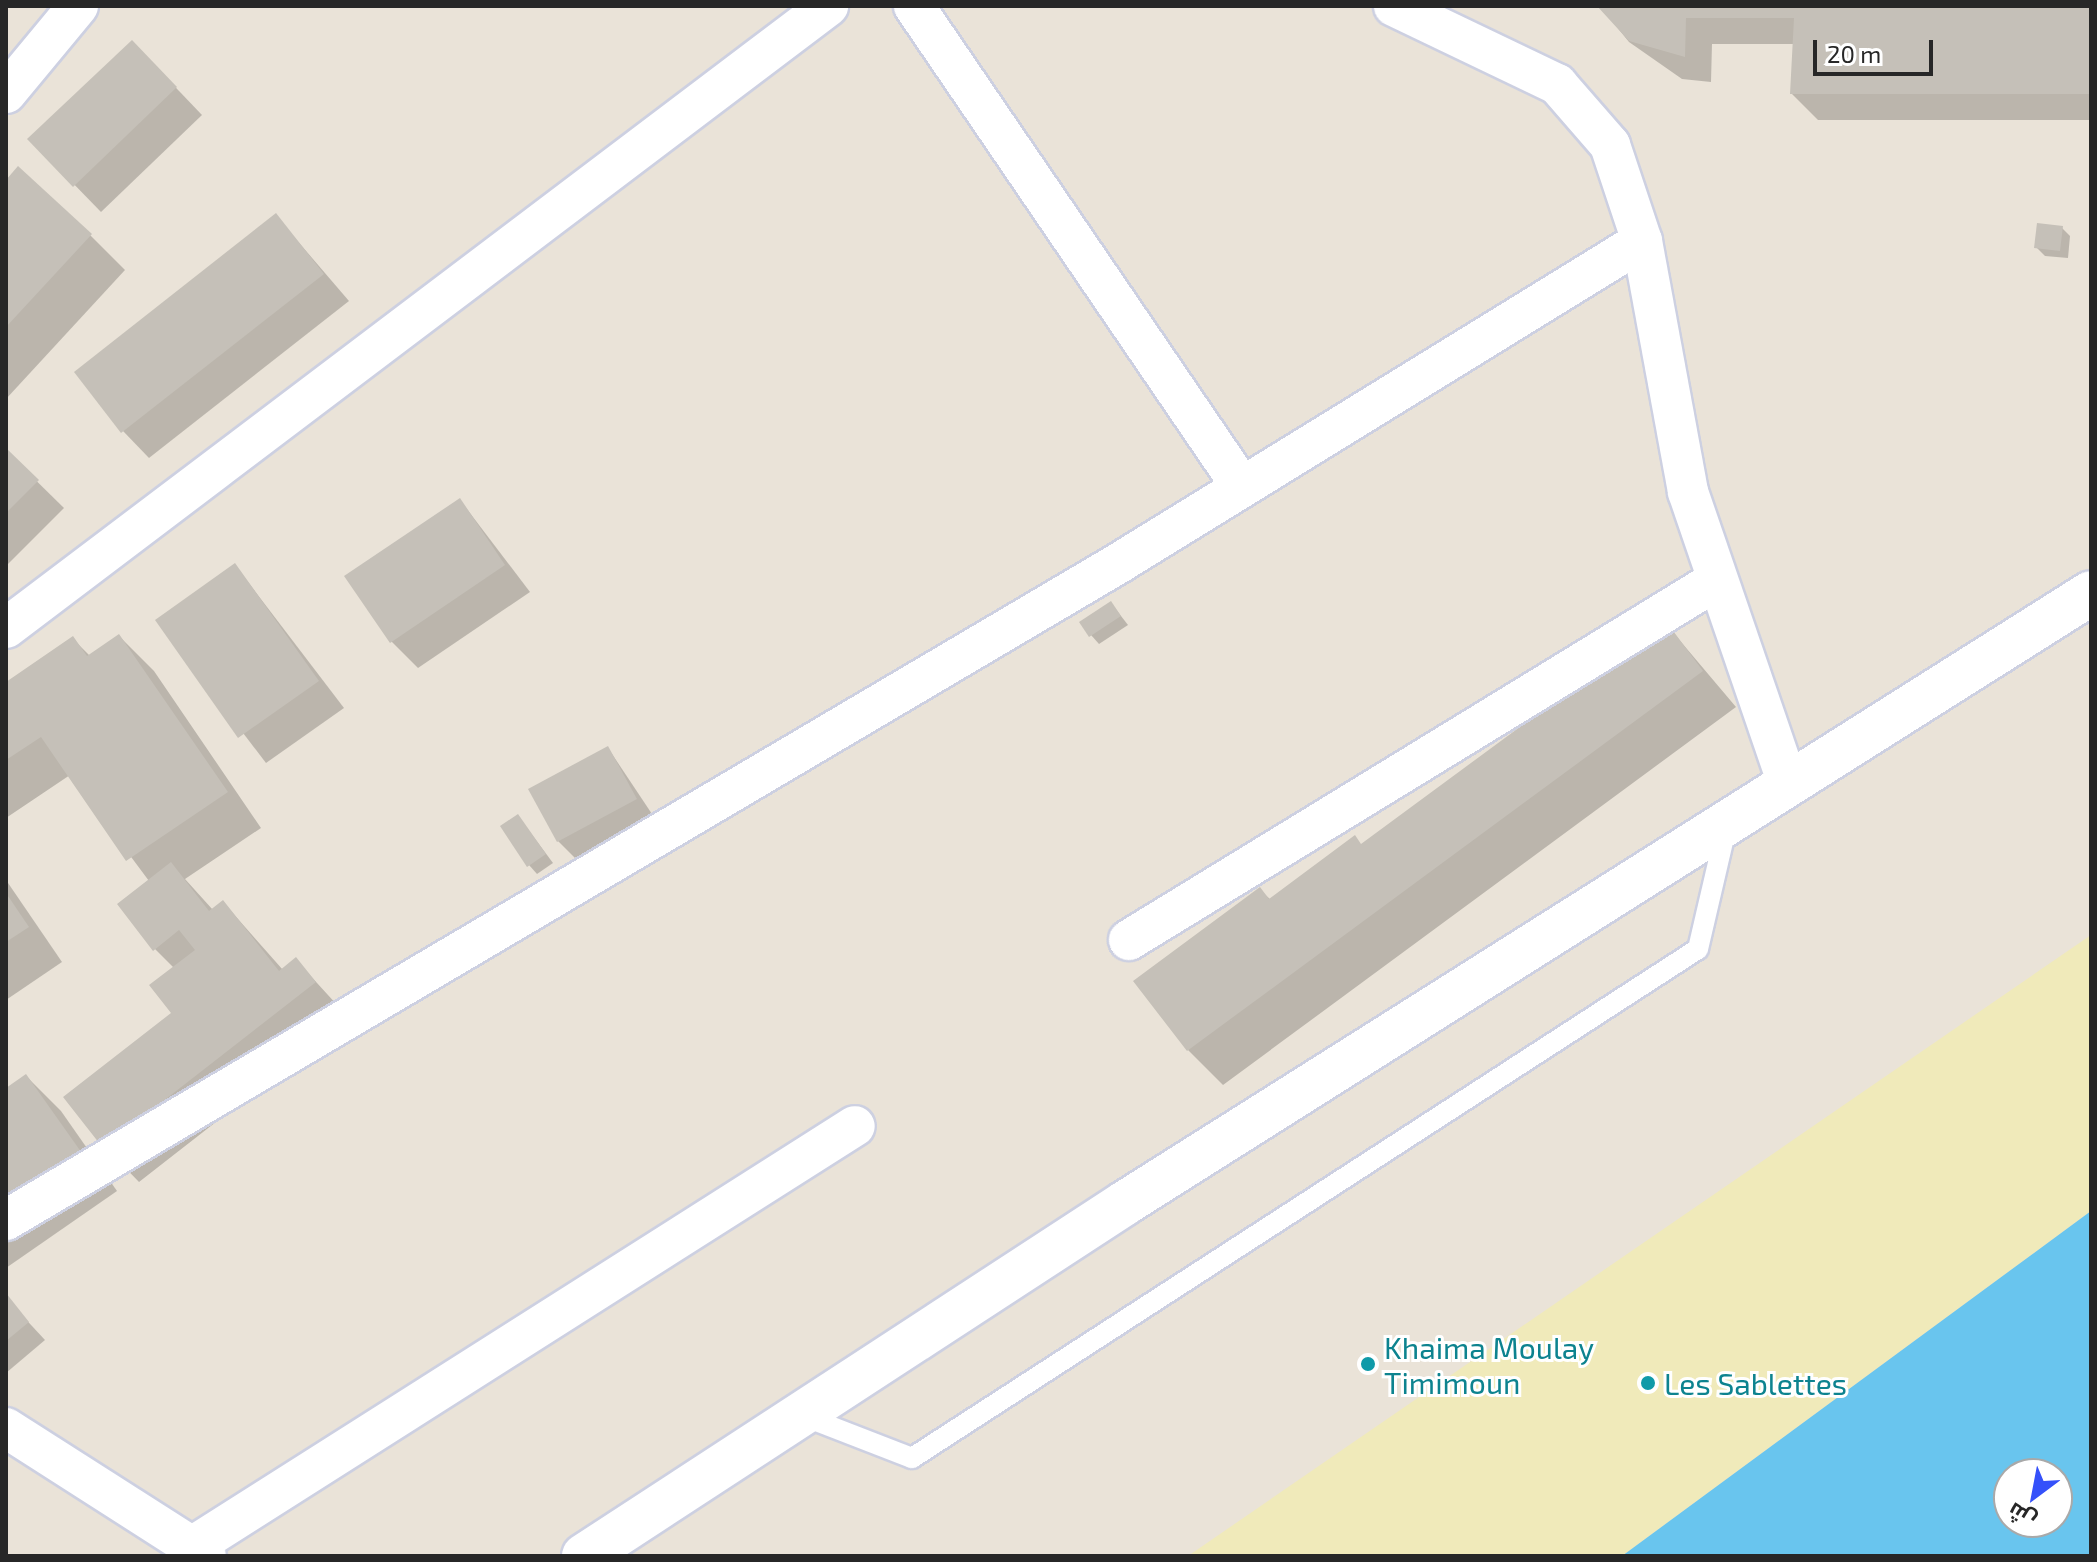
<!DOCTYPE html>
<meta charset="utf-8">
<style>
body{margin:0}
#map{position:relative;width:2097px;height:1562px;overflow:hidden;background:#eae3d8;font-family:"Exo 2",Cairo,sans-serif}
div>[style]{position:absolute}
.sand>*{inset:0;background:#f0eaba}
.water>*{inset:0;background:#69c5ee}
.shadow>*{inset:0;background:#0003}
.building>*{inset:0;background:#c5c0b8}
.roads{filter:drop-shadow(2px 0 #cdd0e1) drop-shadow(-2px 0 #cdd0e1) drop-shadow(0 2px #cdd0e1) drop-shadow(0 -2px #cdd0e1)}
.lane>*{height:20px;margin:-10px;padding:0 10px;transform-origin:10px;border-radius:10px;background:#fff}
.street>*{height:40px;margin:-20px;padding:0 20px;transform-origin:20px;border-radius:20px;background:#fff}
.secondary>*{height:44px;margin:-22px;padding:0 22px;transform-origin:22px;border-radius:22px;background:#fff}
.dots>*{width:22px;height:22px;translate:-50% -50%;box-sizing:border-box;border:4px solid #fff;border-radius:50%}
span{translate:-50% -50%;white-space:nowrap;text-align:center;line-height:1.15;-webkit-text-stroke:6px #fff;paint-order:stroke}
.culture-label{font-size:30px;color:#0d838f}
.left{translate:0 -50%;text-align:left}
.frame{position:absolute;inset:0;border:8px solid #272727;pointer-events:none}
.north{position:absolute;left:1993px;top:1458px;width:80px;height:80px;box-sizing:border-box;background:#fff;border:2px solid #a9a9a9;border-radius:50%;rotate:212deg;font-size:22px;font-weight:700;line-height:32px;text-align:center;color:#272727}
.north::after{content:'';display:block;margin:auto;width:28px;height:36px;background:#3551fa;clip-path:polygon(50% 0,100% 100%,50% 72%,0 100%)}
.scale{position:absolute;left:1813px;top:40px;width:120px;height:36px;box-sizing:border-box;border:4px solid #272727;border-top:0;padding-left:10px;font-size:24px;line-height:28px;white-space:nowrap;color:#272727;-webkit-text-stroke:6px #fff;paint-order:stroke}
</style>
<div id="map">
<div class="sand">
<i style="clip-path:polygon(2091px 935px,2091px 1211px,1622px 1556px,1188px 1556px)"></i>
</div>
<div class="water">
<i style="clip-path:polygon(evenodd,2091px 1211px,2091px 1556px,1622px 1556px,2091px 1211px,2009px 1474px,2057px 1474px,2057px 1522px,2009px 1522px,2009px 1474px)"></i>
</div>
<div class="shadow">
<i style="clip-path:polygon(1600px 6px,2091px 6px,2091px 120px,1818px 120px,1792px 94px,1794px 44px,1712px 44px,1711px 82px,1682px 79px,1629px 42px)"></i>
<i style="clip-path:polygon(158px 69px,202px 115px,101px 212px,30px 139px)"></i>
<i style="clip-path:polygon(6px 182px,90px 235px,125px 270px,6px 399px)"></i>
<i style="clip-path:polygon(276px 216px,349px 301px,149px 458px,123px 431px)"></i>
<i style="clip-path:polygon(2062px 228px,2070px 236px,2068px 258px,2045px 256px,2036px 247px)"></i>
<i style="clip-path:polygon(6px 451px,64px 508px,8px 564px,6px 562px)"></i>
<i style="clip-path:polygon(460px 500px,530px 592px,418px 668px,391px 641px)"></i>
<i style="clip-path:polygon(235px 565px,344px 708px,266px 763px,157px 620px)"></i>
<i style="clip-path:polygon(1111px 603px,1128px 625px,1099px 644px,1091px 635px)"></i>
<i style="clip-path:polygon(1665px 623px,1736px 707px,1223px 1085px,1188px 1050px,1260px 890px,1271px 900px,1362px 846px)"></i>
<i style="clip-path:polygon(119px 636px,154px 671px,261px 828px,185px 879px,213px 910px,223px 902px,283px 970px,296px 960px,349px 1018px,139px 1182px,105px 1147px,174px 1013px,174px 968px,155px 949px,149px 881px,70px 775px,6px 818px,6px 684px,73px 639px,90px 656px)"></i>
<i style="clip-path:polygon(608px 748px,654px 817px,576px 859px,558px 841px)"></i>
<i style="clip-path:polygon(518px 816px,553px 863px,537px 874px,529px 865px)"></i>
<i style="clip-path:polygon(6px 880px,62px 962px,6px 1000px)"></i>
<i style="clip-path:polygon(26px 1076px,61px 1111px,117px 1191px,6px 1268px,6px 1089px)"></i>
<i style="clip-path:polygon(6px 1298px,45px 1340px,6px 1373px)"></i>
</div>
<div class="building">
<i style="clip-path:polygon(1597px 6px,2091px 6px,2091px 94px,1790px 94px,1794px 18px,1686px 18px,1685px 57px,1629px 41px)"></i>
<i style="clip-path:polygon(132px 40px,177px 87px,73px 187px,27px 139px)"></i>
<i style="clip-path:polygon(18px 166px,92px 234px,6px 327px,6px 180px)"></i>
<i style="clip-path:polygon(276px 213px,324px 274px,121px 433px,74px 372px)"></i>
<i style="clip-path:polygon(2037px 223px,2063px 226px,2060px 251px,2034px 248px)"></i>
<i style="clip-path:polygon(6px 448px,39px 480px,6px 513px)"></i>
<i style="clip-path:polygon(460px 498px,505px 565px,390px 643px,344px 576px)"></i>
<i style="clip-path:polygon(235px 563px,319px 681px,238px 738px,155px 620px)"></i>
<i style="clip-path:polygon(1111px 601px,1121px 616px,1089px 637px,1079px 622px)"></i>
<i style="clip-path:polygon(1665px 620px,1703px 671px,1187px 1051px,1133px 981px,1260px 887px,1269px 899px,1355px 835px,1361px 844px)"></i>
<i style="clip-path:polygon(119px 634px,228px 792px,126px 861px,41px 737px,6px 760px,6px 682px,73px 636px,87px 656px)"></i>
<i style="clip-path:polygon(608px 746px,637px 799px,557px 842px,528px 789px)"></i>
<i style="clip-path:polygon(518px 814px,546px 854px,527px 867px,500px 826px)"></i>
<i style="clip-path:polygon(171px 862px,209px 911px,223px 900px,279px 971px,296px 957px,316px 982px,103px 1148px,63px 1097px,171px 1013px,149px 985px,195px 950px,179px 930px,153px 951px,117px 904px)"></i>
<i style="clip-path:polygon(6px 893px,29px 927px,6px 942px)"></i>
<i style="clip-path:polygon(26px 1074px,84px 1156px,6px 1210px,6px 1088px)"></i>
<i style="clip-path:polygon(6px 1293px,29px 1322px,6px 1341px)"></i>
</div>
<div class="roads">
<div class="lane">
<i style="left:801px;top:1415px;width:119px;rotate:21.2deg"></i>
<i style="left:912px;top:1458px;width:936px;rotate:-32.93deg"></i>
<i style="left:1698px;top:949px;width:123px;rotate:-76.9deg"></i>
</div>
<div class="street">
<i style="left:914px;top:6px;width:582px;rotate:55.71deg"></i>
<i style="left:1394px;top:6px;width:181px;rotate:25.6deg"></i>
<i style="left:1557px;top:84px;width:81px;rotate:49deg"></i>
<i style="left:1610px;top:145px;width:101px;rotate:71.6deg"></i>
<i style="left:1642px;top:241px;width:255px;rotate:79.6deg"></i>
<i style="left:1688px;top:492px;width:309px;rotate:71.1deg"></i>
<i style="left:6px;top:93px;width:113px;rotate:-50.4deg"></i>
<i style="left:6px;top:628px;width:1031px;rotate:-37.11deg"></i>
<i style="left:1129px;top:940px;width:686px;rotate:-31.47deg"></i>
<i style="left:6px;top:1220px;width:1292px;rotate:-30.55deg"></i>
<i style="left:1119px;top:563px;width:614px;rotate:-31.62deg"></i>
<i style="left:6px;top:1428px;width:237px;rotate:32.6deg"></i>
<i style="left:192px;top:1547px;width:785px;rotate:-32.42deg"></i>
</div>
<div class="secondary">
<i style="left:584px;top:1556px;width:646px;rotate:-33.12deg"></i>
<i style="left:1125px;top:1203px;width:1142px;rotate:-32.27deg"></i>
</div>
</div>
<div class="dots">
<i style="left:1368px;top:1364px;background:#0f9aa8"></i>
<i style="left:1648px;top:1383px;background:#0f9aa8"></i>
</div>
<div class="culture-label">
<span class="left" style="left:1384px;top:1364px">Khaima Moulay<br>Timimoun</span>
<span class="left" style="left:1664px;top:1383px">Les Sablettes</span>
</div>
<div class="frame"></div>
<div class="north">ش</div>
<div class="scale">20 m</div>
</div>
